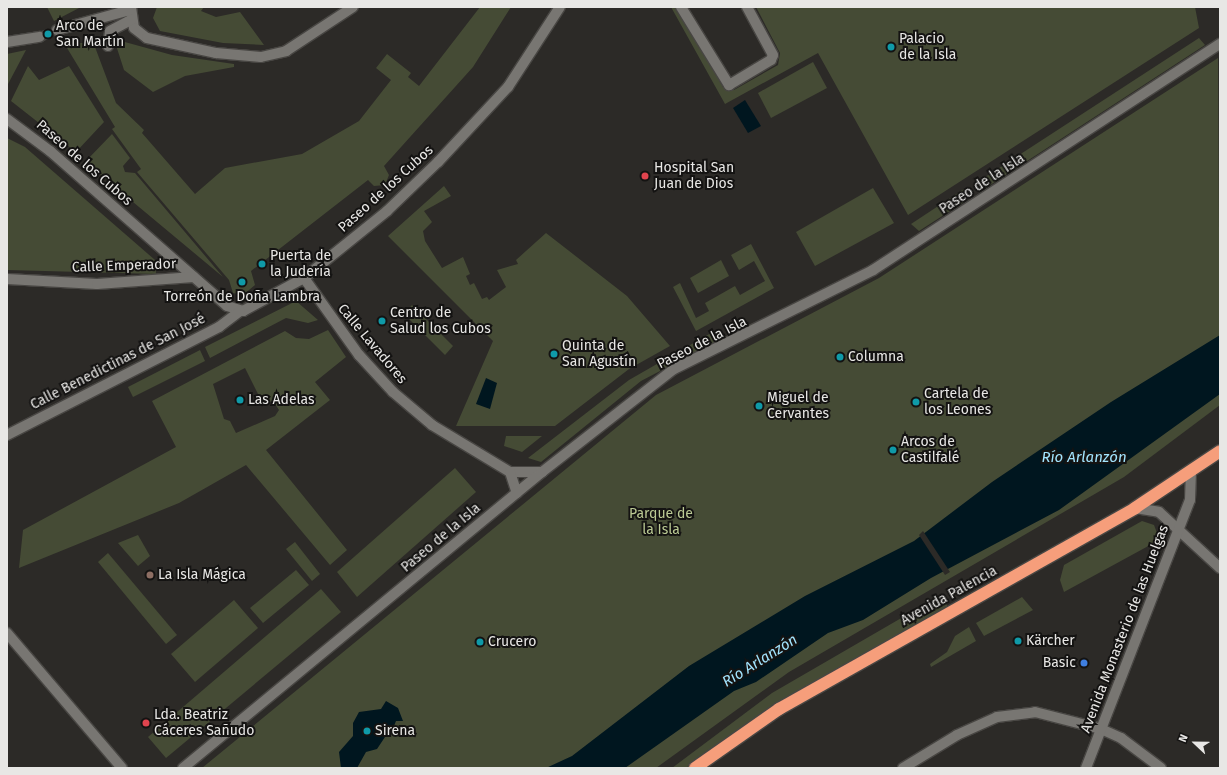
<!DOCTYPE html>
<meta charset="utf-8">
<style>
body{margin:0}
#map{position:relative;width:1227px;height:775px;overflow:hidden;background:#2c2a27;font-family:"Fira Sans",sans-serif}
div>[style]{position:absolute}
.green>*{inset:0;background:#454b35}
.water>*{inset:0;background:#00161f}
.pier>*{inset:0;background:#2c2a27}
.minor-tunnel>*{height:10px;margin-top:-5px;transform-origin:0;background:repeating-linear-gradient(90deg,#484644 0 10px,transparent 0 15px)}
.roads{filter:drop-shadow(1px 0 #484643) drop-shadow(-1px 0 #484643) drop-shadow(0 1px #484643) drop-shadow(0 -1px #484643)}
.minor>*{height:10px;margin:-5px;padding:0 5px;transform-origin:5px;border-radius:5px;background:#787672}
.highway>*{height:12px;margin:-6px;padding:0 6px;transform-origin:6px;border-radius:6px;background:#f69e7b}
.dots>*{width:11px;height:11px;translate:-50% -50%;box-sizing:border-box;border:2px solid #141312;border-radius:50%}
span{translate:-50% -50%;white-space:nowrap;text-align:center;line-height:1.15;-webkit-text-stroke:4px #141312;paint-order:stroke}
.poi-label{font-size:14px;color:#e8e7e5}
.left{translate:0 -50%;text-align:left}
.right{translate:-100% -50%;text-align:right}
.street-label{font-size:14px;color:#e8e7e5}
.park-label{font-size:14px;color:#bbca94}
.water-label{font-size:15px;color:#a2e4fe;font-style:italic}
.frame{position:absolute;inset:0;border:8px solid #e8e7e5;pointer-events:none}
.north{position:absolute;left:1175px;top:723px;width:40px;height:40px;-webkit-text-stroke:3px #141312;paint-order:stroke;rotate:292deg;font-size:11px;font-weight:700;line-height:16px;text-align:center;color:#e8e7e5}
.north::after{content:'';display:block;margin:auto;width:14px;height:18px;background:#e8e7e5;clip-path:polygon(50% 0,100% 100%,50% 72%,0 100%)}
</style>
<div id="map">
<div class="green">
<i style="clip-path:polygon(47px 7px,81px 7px,54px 21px)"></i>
<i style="clip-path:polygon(157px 7px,204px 7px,201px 11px,216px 17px,240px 12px,264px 45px,223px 43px,160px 31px,153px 18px)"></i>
<i style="clip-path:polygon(480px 7px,511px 7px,473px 67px,384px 166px,389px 175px,385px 185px,374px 186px,368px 180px,251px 271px,255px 285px,243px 295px,233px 293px,229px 280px,137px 172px,141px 169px,112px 129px,115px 127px,64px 43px,88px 43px,95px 47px,116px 103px,144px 130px,142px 133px,195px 194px,225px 168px,302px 154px,359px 121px,391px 80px,376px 68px,387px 54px,411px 73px,408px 77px,419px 86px)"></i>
<i style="clip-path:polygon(671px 7px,677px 7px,723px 87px,734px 90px,778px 65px,780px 53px,756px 7px,1195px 7px,1199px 28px,908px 215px,818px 53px,725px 104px)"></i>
<i style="clip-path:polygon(1199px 38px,1205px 45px,984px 189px,973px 185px)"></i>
<i style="clip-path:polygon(114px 39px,172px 55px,234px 64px,234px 67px,185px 76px,153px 92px,124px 70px)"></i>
<i style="clip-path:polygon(26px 50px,7px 86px,7px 54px)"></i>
<i style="clip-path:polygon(1218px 58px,1220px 405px,1124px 477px,789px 672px,656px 768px,202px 768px,656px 395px,879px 278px)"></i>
<i style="clip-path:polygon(813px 62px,827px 88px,771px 118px,758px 93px)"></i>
<i style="clip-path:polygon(28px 66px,39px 80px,69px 66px,104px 122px,76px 152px,11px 101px)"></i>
<i style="clip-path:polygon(112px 134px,130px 158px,123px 166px,125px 172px,135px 173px,223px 277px,85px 162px)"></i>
<i style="clip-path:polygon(7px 138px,25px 147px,155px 260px,156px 274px,7px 270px)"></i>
<i style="clip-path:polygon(444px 186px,451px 196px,424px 211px,432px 222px,423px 231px,425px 241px,442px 268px,463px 257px,470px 274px,466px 276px,470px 285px,474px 283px,482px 299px,487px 297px,489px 300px,506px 287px,497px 270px,518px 264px,516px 260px,546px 233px,627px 296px,670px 346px,629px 369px,555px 426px,456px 426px,493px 341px,388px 236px)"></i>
<i style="clip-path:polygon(873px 188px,894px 223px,815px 266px,796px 232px)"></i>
<i style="clip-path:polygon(964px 189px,967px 196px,964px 202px,919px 231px,911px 224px)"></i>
<i style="clip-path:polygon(751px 244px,774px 288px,696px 331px,673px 287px,680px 283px,696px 318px,709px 311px,705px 303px,735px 286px,740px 295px,765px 281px,754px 261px,739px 270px,731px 255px)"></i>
<i style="clip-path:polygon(721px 260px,729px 276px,698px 293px,690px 278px)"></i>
<i style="clip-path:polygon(296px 301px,318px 320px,308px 323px,286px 318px,210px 358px,205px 347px)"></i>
<i style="clip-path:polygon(412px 305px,453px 346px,445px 355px,404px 314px)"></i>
<i style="clip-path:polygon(evenodd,328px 330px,346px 357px,315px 382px,330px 400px,266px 450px,347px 550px,330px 565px,246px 465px,179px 503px,19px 568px,23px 530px,176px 447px,152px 401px,285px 331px,296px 338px,309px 339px,328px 330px,245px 368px,263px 404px,273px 401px,279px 410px,275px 416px,236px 433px,230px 421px,224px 419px,213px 384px,245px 368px)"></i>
<i style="clip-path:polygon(711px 333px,719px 340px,641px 381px,541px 462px,528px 458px,629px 380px)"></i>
<i style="clip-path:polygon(200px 350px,205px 361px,133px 397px,128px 387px)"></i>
<i style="clip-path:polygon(506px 436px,542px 436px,522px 452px,504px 446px)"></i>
<i style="clip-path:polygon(455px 468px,476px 492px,357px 597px,337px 572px)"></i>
<i style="clip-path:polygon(1142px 521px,1154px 525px,1157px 533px,1152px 544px,1064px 592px,1060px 580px,1064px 565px)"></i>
<i style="clip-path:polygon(138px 535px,150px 556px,138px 566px,118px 543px)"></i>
<i style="clip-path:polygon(295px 542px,320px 574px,312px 581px,286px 549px)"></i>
<i style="clip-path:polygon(108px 553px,177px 635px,166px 644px,98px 562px)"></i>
<i style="clip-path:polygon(296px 570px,309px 585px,263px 623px,250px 608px)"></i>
<i style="clip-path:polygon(321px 589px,341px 612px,166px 758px,148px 737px)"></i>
<i style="clip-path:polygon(941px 595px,948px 607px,775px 706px,686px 768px,672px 768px,772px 693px)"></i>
<i style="clip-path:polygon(1022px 597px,1033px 610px,984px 636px,976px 623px)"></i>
<i style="clip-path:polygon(234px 600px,258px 628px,195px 682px,171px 654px)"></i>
<i style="clip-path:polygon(969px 627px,976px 641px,931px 667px,930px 664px,947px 652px,955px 636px)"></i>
</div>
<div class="water">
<i style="clip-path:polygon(745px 100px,761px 126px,748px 133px,733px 108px)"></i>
<i style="clip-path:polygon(1220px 335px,1220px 394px,1059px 510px,931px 578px,863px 620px,828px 633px,756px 682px,734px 691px,625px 768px,546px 768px,572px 756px,689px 666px,805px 596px,914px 541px,992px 482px,1111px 402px)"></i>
<i style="clip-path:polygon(486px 378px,497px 383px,490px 409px,476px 404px)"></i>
<i style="clip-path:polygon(386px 701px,398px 708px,403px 721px,396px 721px,392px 731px,384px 728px,385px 737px,377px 749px,366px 752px,357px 768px,341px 768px,339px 752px,353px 736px,353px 723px,359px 712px,381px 709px)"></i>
</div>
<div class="pier">
<i style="clip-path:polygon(923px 531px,950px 572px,945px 575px,919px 535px)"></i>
</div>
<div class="minor-tunnel">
<i style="left:40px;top:37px;width:18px;rotate:-22deg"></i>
</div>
<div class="roads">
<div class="minor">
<i style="left:131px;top:7px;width:21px;rotate:82deg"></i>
<i style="left:134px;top:28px;width:16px;rotate:38deg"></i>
<i style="left:147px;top:38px;width:71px;rotate:12.3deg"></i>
<i style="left:216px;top:53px;width:45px;rotate:5.1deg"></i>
<i style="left:261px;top:57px;width:26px;rotate:-13deg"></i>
<i style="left:286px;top:51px;width:80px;rotate:-33.3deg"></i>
<i style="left:681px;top:7px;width:92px;rotate:58.4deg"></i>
<i style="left:729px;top:85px;width:49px;rotate:-30.8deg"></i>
<i style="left:771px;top:60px;width:5px;rotate:-68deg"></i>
<i style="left:773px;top:55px;width:55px;rotate:-118.4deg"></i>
<i style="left:57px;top:30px;width:76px;rotate:-15.3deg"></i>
<i style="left:7px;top:42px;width:33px;rotate:-9deg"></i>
<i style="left:108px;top:46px;width:15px;rotate:-82deg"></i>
<i style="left:110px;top:31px;width:24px;rotate:-28deg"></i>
<i style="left:7px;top:119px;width:54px;rotate:36.7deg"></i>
<i style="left:50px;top:151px;width:235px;rotate:41.2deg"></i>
<i style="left:227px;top:306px;width:17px;rotate:17deg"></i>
<i style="left:243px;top:311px;width:69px;rotate:-28.4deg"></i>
<i style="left:304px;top:278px;width:107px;rotate:-38.9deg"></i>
<i style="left:387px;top:211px;width:71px;rotate:-43.9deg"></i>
<i style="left:438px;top:162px;width:103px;rotate:-47deg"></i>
<i style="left:508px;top:87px;width:95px;rotate:-57deg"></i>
<i style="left:304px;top:278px;width:95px;rotate:54.5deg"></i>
<i style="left:359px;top:355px;width:50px;rotate:47.4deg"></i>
<i style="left:393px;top:392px;width:51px;rotate:40.2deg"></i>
<i style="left:432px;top:425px;width:91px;rotate:31.1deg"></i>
<i style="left:510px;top:472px;width:32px"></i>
<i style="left:7px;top:279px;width:90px;rotate:3.2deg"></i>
<i style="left:97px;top:284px;width:97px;rotate:-4.1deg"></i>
<i style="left:7px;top:435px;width:238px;rotate:-27deg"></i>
<i style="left:219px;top:327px;width:26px;rotate:-37deg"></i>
<i style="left:510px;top:472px;width:22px;rotate:72deg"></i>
<i style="left:1135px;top:508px;width:24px;rotate:9deg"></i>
<i style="left:1159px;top:512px;width:83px;rotate:42.6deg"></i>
<i style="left:7px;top:633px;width:177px;rotate:49.6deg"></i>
<i style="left:183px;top:768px;width:465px;rotate:-39.5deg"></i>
<i style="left:542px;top:472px;width:167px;rotate:-38deg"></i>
<i style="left:674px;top:369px;width:222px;rotate:-26.4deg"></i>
<i style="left:873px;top:270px;width:414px;rotate:-33.1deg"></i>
<i style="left:903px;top:768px;width:63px;rotate:-31.4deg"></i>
<i style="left:957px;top:735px;width:44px;rotate:-24.2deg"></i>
<i style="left:997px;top:717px;width:38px;rotate:-7deg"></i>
<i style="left:1035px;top:712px;width:68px;rotate:14.4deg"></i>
<i style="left:1101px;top:729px;width:22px;rotate:24deg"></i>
<i style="left:1121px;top:738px;width:50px;rotate:36.9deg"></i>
<i style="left:1086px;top:768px;width:287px;rotate:-68.8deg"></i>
<i style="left:1190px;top:500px;width:28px;rotate:-88deg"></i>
</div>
<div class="highway">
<i style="left:695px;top:768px;width:103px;rotate:-35.1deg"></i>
<i style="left:779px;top:709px;width:409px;rotate:-29.4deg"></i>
<i style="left:1135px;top:508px;width:102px;rotate:-33.8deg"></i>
</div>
</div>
<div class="dots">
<i style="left:48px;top:34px;background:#0f9aa8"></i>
<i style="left:891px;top:47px;background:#0f9aa8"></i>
<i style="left:645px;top:176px;background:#e0444e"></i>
<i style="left:262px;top:264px;background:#0f9aa8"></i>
<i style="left:242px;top:282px;background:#0f9aa8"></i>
<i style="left:382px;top:321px;background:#0f9aa8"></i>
<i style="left:554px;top:354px;background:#0f9aa8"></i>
<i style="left:840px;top:357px;background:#0f9aa8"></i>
<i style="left:240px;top:400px;background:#0f9aa8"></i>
<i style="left:916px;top:402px;background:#0f9aa8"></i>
<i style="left:759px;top:406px;background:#0f9aa8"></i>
<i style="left:893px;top:450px;background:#0f9aa8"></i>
<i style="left:150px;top:575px;background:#8d6e63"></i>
<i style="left:1018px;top:641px;background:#0f9aa8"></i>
<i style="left:480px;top:642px;background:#0f9aa8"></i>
<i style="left:1084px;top:663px;background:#3f7fe0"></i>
<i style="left:146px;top:723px;background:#e0444e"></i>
<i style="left:367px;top:731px;background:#0f9aa8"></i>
</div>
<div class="poi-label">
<span class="left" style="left:56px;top:34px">Arco de<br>San Martín</span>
<span class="left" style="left:899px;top:47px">Palacio<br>de la Isla</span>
<span class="left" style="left:654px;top:176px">Hospital San<br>Juan de Dios</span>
<span class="left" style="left:270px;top:264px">Puerta de<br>la Judería</span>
<span style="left:242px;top:297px">Torreón de Doña Lambra</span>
<span class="left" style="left:390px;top:321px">Centro de<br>Salud los Cubos</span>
<span class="left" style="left:562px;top:354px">Quinta de<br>San Agustín</span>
<span class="left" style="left:848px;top:357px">Columna</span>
<span class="left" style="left:924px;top:402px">Cartela de<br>los Leones</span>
<span class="left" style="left:767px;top:406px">Miguel de<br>Cervantes</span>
<span class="left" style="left:248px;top:400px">Las Adelas</span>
<span class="left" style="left:901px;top:450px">Arcos de<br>Castilfalé</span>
<span class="left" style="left:158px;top:575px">La Isla Mágica</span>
<span class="left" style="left:1026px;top:641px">Kärcher</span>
<span class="left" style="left:488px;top:642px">Crucero</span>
<span class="right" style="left:1076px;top:663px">Basic</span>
<span class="left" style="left:154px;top:723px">Lda. Beatriz<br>Cáceres Sañudo</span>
<span class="left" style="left:375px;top:731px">Sirena</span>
</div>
<div class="street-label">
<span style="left:84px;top:163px;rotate:41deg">Paseo de los Cubos</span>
<span style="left:982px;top:184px;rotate:-33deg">Paseo de la Isla</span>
<span style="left:386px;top:189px;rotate:-42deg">Paseo de los Cubos</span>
<span style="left:124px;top:266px;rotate:-2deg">Calle Emperador</span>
<span style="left:702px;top:343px;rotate:-27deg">Paseo de la Isla</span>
<span style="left:372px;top:344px;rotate:50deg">Calle Lavadores</span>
<span style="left:118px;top:362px;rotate:-27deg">Calle Benedictinas de San José</span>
<span style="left:441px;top:538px;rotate:-40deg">Paseo de la Isla</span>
<span style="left:949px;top:596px;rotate:-29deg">Avenida Palencia</span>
<span style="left:1125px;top:629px;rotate:-69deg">Avenida Monasterio de las Huelgas</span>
</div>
<div class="park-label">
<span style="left:661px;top:522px">Parque de<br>la Isla</span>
</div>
<div class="water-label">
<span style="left:1084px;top:458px">Río Arlanzón</span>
<span style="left:760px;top:661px;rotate:-32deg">Río Arlanzón</span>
</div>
<div class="frame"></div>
<div class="north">N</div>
</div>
